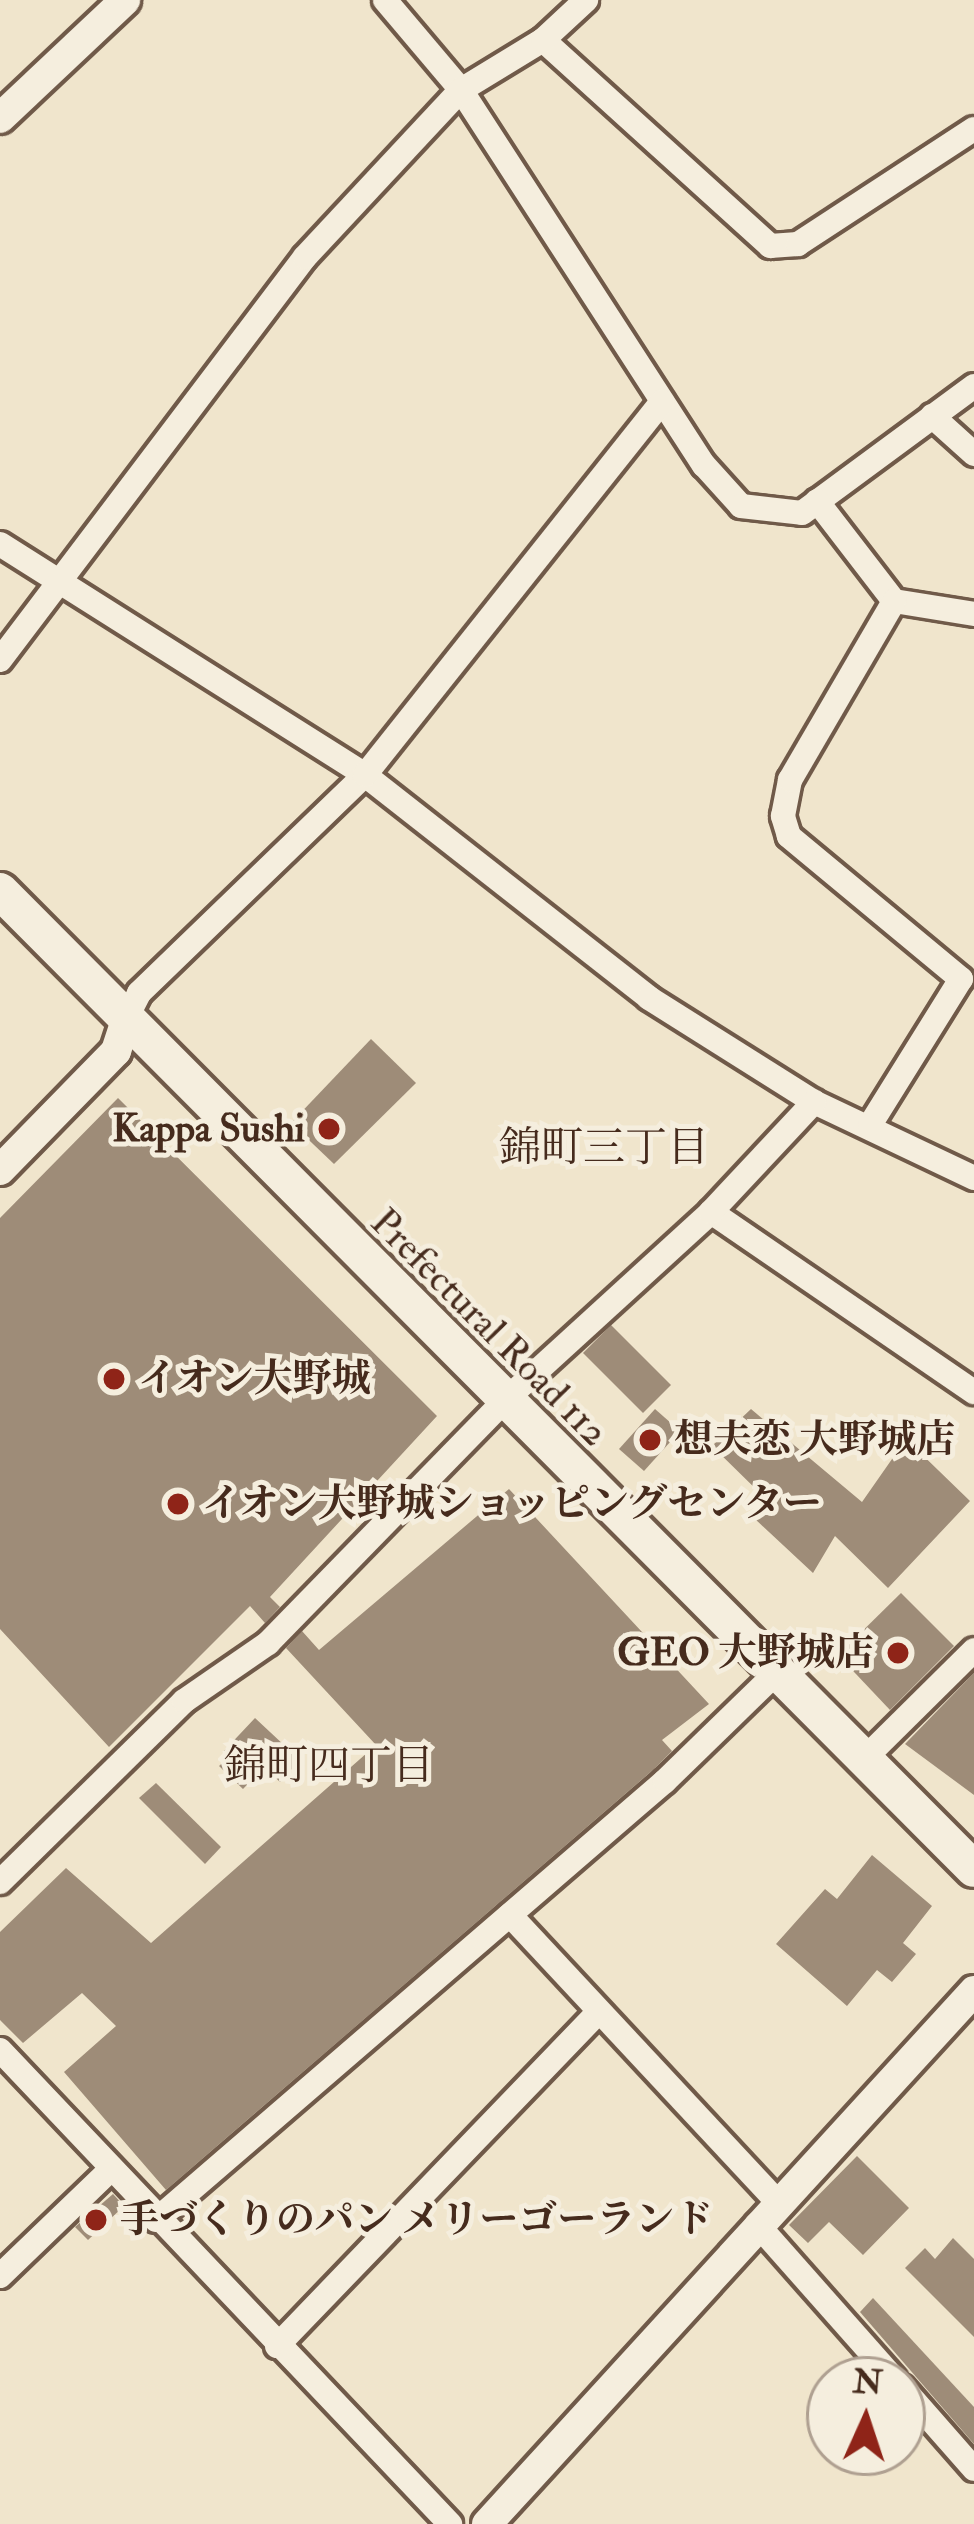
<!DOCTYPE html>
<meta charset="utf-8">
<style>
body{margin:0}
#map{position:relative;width:974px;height:2524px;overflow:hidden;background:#f0e5cc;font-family:"IM FELL Double Pica","Noto Serif JP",serif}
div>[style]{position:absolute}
.building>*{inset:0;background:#9e8c78}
.roads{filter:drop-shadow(3px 0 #705a49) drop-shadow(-3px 0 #705a49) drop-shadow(0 3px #705a49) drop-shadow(0 -3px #705a49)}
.minor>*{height:24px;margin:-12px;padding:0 12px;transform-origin:12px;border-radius:12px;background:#f5eede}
.tertiary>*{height:30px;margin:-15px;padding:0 15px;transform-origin:15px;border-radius:15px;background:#f5eede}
.secondary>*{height:36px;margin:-18px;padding:0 18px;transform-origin:18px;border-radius:18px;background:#f5eede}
.dots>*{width:33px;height:33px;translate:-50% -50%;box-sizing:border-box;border:6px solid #f5eede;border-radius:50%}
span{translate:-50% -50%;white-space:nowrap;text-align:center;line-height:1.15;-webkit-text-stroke:10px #f5eede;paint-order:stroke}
.poi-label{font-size:39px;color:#462b1d;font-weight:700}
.right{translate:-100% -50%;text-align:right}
.left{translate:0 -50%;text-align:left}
.street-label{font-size:39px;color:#462b1d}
.neighbourhood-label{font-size:42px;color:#462b1d}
.north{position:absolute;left:806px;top:2356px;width:120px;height:120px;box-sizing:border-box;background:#f5eede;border:3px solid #afa091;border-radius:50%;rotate:3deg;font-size:33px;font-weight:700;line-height:48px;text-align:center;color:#462b1d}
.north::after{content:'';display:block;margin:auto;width:42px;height:54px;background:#8f2418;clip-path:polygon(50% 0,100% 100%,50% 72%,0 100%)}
</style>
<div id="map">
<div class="building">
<i style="clip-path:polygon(371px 1039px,416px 1083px,334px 1164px,291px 1123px)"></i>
<i style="clip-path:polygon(118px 1098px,437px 1416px,270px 1597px,280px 1607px,265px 1623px,250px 1606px,109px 1747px,0 1629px,0 1218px)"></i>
<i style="clip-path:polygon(611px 1325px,671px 1385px,643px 1413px,583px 1353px)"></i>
<i style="clip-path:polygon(655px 1409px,680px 1431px,644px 1471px,619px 1449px)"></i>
<i style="clip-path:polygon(751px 1409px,862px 1502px,906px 1439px,970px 1501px,888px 1588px,835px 1536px,813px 1573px,755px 1519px,770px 1503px,712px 1446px)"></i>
<i style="clip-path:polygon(509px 1489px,709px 1704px,662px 1740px,672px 1751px,654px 1769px,166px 2190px,64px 2072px,116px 2026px,82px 1993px,23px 2043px,0 2020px,0 1932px,66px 1868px,151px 1943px,376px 1745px,286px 1648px,302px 1631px,319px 1650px)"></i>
<i style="clip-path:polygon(901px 1593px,954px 1646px,890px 1710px,838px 1655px)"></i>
<i style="clip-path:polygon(974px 1673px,974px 1795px,905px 1744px)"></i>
<i style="clip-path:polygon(255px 1718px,300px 1760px,280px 1782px,264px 1767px,243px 1789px,219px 1766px,229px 1757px,223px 1752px)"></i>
<i style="clip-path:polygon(156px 1783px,221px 1847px,205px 1864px,139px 1798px)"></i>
<i style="clip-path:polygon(872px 1855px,932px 1906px,903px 1943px,916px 1954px,892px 1982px,877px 1970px,847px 2006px,776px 1944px,825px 1889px,837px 1899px)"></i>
<i style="clip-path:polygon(857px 2156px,909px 2208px,863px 2255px,829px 2222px,808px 2243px,789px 2225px)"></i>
<i style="clip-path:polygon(113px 2194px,124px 2206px,88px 2240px,75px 2227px)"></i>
<i style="clip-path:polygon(953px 2238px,974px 2259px,974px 2337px,905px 2268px,925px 2248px,935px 2259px)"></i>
<i style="clip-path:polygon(873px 2298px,974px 2407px,974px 2444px,860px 2312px)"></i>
</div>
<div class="roads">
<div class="minor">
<i style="left:385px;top:0;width:118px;rotate:49.8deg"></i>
<i style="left:461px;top:90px;width:447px;rotate:57.1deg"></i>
<i style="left:704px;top:465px;width:55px;rotate:47.9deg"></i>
<i style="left:741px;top:506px;width:61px;rotate:6.5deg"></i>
<i style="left:802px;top:513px;width:214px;rotate:-36.4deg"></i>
<i style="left:543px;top:40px;width:307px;rotate:42.2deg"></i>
<i style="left:770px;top:246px;width:28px;rotate:-4deg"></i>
<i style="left:798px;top:244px;width:210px;rotate:-33.2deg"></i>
<i style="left:932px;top:416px;width:57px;rotate:42.1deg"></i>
<i style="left:817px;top:501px;width:126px;rotate:52.4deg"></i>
<i style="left:894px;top:601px;width:81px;rotate:9.2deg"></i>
<i style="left:0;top:544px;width:432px;rotate:32.3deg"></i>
<i style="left:365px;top:775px;width:361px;rotate:38.1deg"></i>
<i style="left:649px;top:998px;width:195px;rotate:32.2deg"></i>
<i style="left:814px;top:1102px;width:177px;rotate:25.4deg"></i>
<i style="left:0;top:660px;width:505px;rotate:-52.88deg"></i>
<i style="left:305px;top:257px;width:229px;rotate:-47deg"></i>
<i style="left:461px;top:90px;width:96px;rotate:-31.4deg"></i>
<i style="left:543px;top:40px;width:59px;rotate:-42.9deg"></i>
<i style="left:127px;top:1017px;width:27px;rotate:-63deg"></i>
<i style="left:139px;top:993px;width:314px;rotate:-44deg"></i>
<i style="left:365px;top:775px;width:477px;rotate:-51.5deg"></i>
<i style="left:870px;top:1125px;width:172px;rotate:-58.1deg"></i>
<i style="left:961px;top:979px;width:224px;rotate:-140.3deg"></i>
<i style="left:789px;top:836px;width:21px;rotate:-107deg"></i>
<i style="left:783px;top:816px;width:37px;rotate:-79deg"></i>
<i style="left:790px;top:780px;width:207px;rotate:-59.8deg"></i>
<i style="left:711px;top:1212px;width:319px;rotate:34.4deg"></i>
<i style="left:861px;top:1762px;width:159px;rotate:-44.7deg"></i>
<i style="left:0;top:1882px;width:258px;rotate:-44.5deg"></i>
<i style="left:184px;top:1701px;width:102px;rotate:-34.6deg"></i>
<i style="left:268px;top:1643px;width:335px;rotate:-45.7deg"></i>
<i style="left:502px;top:1403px;width:283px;rotate:-42.4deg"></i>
<i style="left:711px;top:1212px;width:151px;rotate:-46.9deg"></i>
<i style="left:510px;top:1915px;width:393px;rotate:47deg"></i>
<i style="left:0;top:2050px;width:654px;rotate:46.49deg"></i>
<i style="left:156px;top:2220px;width:672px;rotate:-40.78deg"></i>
<i style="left:665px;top:1781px;width:156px;rotate:-44.2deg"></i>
<i style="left:757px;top:2224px;width:208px;rotate:48.5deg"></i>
<i style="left:0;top:2276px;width:153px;rotate:-43.9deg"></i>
<i style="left:277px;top:2346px;width:462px;rotate:-46.1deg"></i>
<i style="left:902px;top:2387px;width:109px;rotate:48.7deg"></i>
</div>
<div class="tertiary">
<i style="left:0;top:118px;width:172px;rotate:-43.3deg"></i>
<i style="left:0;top:1170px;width:166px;rotate:-45.7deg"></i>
<i style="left:116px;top:1051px;width:36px;rotate:-72deg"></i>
<i style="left:487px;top:2524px;width:722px;rotate:-47.58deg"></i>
</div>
<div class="secondary">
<i style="left:0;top:891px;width:1380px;rotate:45.12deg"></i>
</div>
</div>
<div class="dots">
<i style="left:329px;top:1129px;background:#8f2418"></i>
<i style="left:114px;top:1379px;background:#8f2418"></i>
<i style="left:650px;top:1440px;background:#8f2418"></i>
<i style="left:178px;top:1504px;background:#8f2418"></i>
<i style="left:898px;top:1653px;background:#8f2418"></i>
<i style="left:96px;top:2220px;background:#8f2418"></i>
</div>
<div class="poi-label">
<span class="right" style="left:305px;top:1129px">Kappa Sushi</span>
<span class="left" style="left:138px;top:1379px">イオン大野城</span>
<span class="left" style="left:674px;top:1440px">想夫恋 大野城店</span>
<span class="left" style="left:202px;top:1504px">イオン大野城ショッピングセンター</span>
<span class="right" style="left:874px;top:1653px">GEO 大野城店</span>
<span class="left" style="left:120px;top:2220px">手づくりのパン メリーゴーランド</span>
</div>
<div class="street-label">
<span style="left:489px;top:1328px;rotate:45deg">Prefectural Road 112</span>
</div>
<div class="neighbourhood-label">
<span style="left:604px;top:1148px">錦町三丁目</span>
<span style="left:329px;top:1766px">錦町四丁目</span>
</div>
<div class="north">N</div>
</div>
